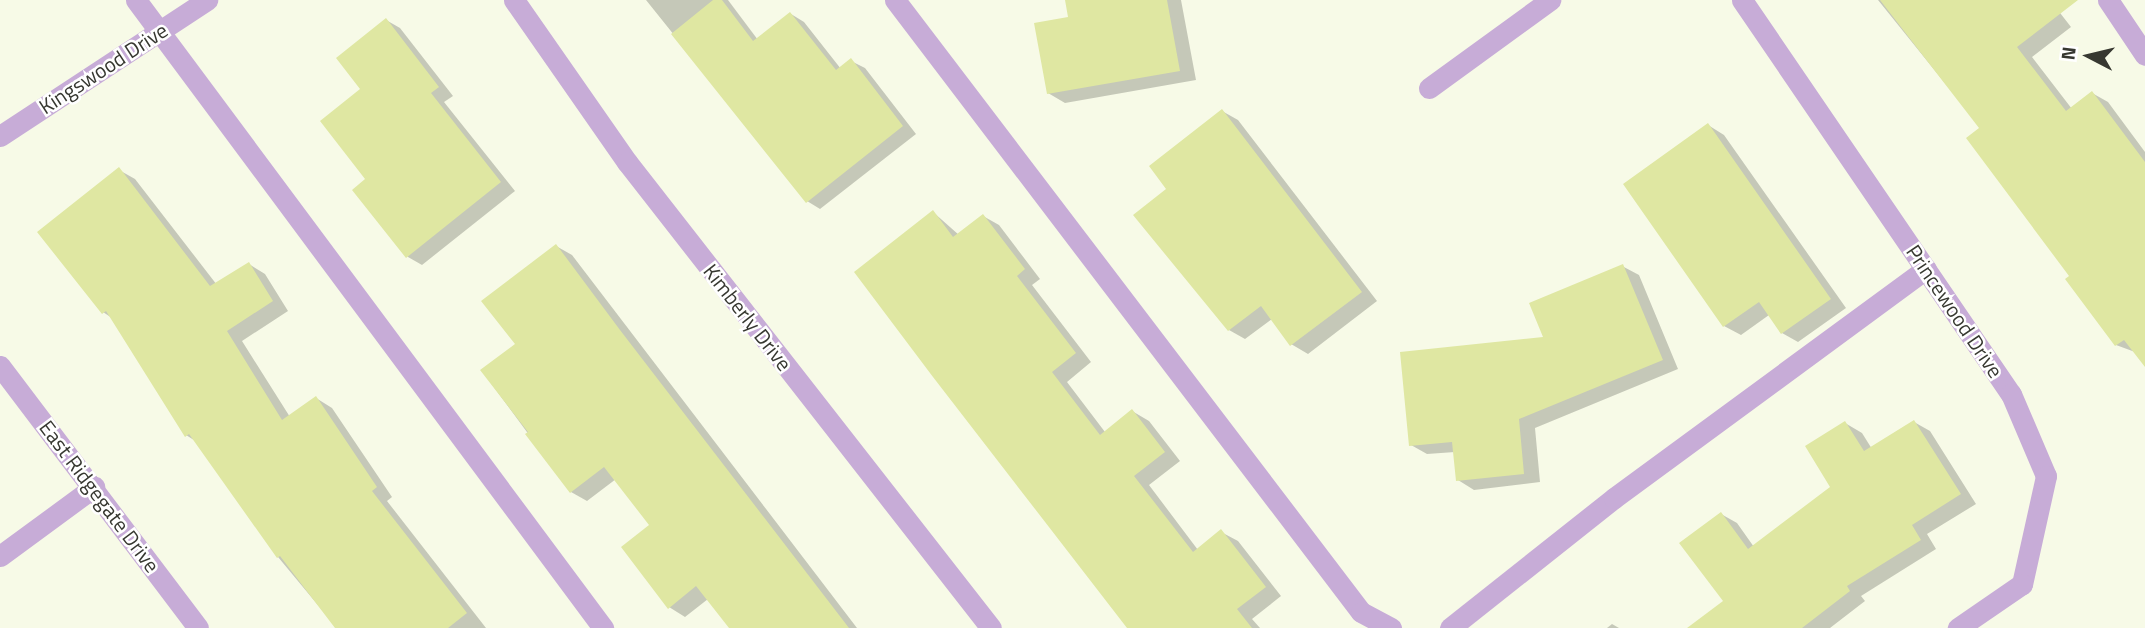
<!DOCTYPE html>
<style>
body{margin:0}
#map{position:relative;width:2145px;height:628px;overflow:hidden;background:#f7fae7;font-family:"Titillium Web",sans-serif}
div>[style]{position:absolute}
.shadow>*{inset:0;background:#0003}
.building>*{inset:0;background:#dfe7a2}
.lane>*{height:21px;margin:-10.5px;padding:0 10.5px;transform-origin:10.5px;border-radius:10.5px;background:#c7acd7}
.street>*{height:21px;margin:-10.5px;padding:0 10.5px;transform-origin:10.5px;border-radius:10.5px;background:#c7acd7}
span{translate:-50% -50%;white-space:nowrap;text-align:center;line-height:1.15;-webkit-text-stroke:5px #fff;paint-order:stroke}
.street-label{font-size:21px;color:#373831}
.north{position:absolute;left:2054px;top:21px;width:70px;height:70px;-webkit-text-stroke:5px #fff;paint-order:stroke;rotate:277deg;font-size:19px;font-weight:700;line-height:28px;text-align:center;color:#373831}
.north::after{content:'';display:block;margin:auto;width:24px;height:32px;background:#373831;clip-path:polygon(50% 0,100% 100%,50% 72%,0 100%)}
</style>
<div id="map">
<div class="shadow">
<i style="clip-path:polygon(646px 0,728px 0,758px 40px,791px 14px,804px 22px,841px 69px,851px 61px,865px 68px,916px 134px,820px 209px,807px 201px)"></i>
<i style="clip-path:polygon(1067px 0,1181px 0,1196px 80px,1065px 103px,1048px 93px,1070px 18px)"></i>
<i style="clip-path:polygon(1878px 0,2050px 0,2071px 27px,2032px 57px,2072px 109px,2092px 93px,2108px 102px,2145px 152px,2145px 364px,2135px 352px,2116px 345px,1982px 129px)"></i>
<i style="clip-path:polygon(386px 20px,400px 28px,453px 96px,444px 102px,515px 191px,422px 265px,408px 257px,354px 190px,368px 179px,363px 89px)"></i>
<i style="clip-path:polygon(1222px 111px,1238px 120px,1377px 301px,1308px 354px,1291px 344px,1272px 319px,1245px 339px,1229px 330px,1169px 189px)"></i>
<i style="clip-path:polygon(1708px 125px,1724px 135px,1846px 308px,1798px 342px,1782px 333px,1769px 315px,1741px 335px,1724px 326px,1625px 184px)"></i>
<i style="clip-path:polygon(119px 170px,135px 179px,217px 285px,249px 264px,265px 274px,288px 311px,242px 341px,290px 417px,316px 398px,332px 408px,392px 497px,387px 501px,486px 628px,337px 628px,278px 557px,197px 442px,186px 435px,112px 318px,103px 312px)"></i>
<i style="clip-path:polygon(933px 212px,959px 235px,983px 216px,999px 225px,1040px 279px,1032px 285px,1091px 362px,1067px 382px,1105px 432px,1132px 411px,1149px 421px,1180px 461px,1149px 485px,1198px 550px,1221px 532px,1238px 541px,1281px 596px,1252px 619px,1260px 628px,1128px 628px)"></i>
<i style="clip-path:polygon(556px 246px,572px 255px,857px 628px,731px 628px,708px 599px,685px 617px,669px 607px,651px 526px,616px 479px,587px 501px,571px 492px,482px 371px,517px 344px)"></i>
<i style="clip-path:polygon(1622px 266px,1639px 275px,1678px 369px,1535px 428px,1540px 482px,1474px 490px,1458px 480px,1455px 452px,1427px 454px,1411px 445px,1545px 339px)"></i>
<i style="clip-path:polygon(1914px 422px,1930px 431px,1976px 504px,1927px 534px,1936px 549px,1861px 596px,1865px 601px,1830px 628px,1690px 628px,1725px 601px,1721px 514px,1737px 523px,1754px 547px,1832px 487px,1845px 423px,1862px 433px,1872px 449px)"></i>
<i style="clip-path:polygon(1612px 624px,1619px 628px,1607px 628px)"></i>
</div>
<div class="building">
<i style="clip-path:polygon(713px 0,722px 0,753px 41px,790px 12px,836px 70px,851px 58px,903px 126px,806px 203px,671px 34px)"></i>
<i style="clip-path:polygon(1065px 0,1167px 0,1180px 71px,1047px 94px,1034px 23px,1068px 17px)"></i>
<i style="clip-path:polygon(1880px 0,2078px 0,2017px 47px,2066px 111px,2092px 91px,2145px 162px,2145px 367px,2124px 340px,2115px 346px,2065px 279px,2069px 276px,1966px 138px,1979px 128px)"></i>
<i style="clip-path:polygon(386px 18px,439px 87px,431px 93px,501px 182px,406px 258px,352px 190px,365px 179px,320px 121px,360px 89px,336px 58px)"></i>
<i style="clip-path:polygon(1222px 109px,1362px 292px,1290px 346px,1261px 306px,1228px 331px,1133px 215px,1166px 189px,1149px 166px)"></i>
<i style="clip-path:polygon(1708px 123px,1831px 299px,1781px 334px,1759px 302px,1723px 327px,1623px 184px)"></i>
<i style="clip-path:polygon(119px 167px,210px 286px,249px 262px,273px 301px,227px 331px,282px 420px,316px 396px,377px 487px,372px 491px,467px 613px,448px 628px,335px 628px,280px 556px,277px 558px,189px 434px,185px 437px,106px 311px,102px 314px,37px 232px)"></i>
<i style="clip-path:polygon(933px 210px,953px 237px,983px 214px,1025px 269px,1017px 276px,1076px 353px,1052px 372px,1100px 435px,1132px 409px,1165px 452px,1134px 476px,1193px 552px,1221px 529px,1266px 587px,1237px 609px,1252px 628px,1127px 628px,933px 377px,854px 272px)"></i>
<i style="clip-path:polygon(556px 244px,620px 330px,849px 628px,729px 628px,696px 586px,668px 609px,621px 547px,649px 525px,604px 467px,570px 493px,525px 434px,528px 432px,480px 370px,515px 344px,481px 301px)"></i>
<i style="clip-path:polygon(1623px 264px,1663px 360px,1519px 419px,1524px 474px,1456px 481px,1452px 442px,1409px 446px,1400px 352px,1543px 337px,1529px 303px)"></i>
<i style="clip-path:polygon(1914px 420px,1961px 494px,1912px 525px,1921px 540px,1847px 586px,1850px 591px,1802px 628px,1687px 628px,1723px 601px,1679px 543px,1721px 512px,1748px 549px,1830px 487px,1805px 446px,1845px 421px,1864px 451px)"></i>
</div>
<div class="lane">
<i style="left:136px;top:0;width:783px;rotate:53.36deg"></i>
<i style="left:895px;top:0;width:769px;rotate:52.71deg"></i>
<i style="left:1361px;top:612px;width:34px;rotate:28deg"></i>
<i style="left:2108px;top:0;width:66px;rotate:56.1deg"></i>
<i style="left:0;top:556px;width:117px;rotate:-36.3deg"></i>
<i style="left:1450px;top:628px;width:209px;rotate:-38.4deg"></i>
<i style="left:1614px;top:498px;width:387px;rotate:-36.3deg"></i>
</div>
<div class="street">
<i style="left:514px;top:0;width:198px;rotate:55.1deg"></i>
<i style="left:627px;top:162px;width:591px;rotate:52.01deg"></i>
<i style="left:1742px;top:0;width:477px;rotate:55.7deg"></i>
<i style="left:2011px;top:394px;width:89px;rotate:66.9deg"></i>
<i style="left:2046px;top:476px;width:111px;rotate:102.5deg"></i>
<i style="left:2022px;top:584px;width:78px;rotate:145.5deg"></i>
<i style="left:1429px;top:88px;width:150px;rotate:-36deg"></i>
<i style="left:0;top:136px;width:248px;rotate:-33.3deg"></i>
<i style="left:0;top:366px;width:328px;rotate:52.9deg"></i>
</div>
<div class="street-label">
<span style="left:103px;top:68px;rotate:-33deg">Kingswood Drive</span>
<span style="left:1955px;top:311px;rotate:56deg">Princewood Drive</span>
<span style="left:748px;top:317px;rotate:52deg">Kimberly Drive</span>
<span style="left:100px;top:496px;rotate:53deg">East Ridgegate Drive</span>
</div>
<div class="north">N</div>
</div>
